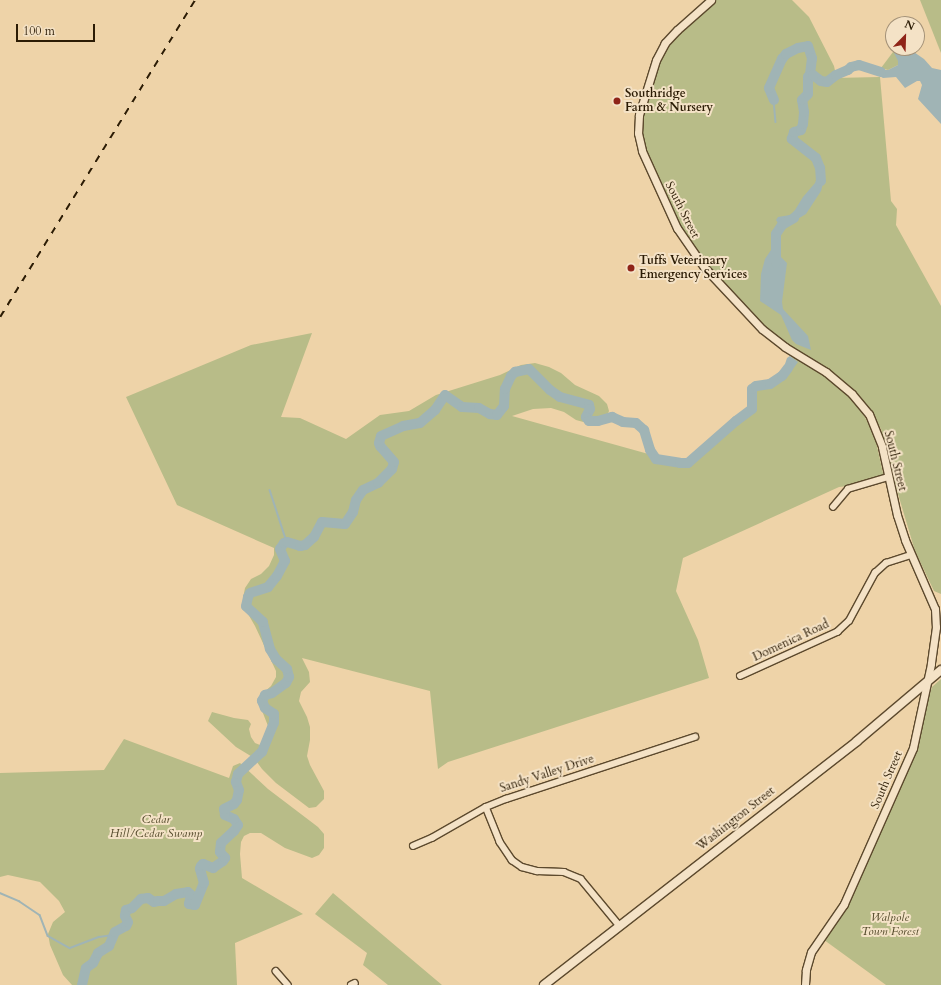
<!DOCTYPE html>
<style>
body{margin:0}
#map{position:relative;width:941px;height:985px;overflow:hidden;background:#eed3a8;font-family:Cardo,serif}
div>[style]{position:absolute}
.green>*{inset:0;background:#b8bc88}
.water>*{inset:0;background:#a0b4b5}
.stream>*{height:1.5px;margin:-0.75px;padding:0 0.75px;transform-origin:0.75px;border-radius:0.75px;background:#a0b4b5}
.river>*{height:10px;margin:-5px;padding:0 5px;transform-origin:5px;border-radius:5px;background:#a0b4b5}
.roads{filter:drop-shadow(1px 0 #5c492d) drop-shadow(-1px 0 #5c492d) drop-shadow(0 1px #5c492d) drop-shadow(0 -1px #5c492d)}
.minor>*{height:5.5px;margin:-2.75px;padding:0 2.75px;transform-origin:2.75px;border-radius:2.75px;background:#f4e2c6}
.tertiary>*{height:7px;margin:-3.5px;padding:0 3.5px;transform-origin:3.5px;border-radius:3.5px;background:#f4e2c6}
.secondary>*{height:8px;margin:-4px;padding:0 4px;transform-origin:4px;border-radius:4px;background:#f4e2c6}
.rail>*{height:1.5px;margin-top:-0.75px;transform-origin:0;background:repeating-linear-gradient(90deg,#2b1b04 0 7px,transparent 0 14px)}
.dots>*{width:11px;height:11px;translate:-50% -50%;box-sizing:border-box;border:2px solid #f4e2c6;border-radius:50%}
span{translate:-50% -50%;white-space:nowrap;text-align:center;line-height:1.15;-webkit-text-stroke:4px #f4e2c6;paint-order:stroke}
.poi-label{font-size:12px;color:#2b1b04;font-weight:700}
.left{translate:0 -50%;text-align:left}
.street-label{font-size:12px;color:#2b1b04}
.park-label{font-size:12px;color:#554b2c;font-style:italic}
.north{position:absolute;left:885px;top:16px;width:40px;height:40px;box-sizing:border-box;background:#f4e2c6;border:1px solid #a49278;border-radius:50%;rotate:23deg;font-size:11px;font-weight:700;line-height:16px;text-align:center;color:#2b1b04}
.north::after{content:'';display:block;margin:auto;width:14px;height:18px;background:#8f2418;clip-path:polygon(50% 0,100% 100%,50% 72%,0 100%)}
.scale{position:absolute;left:16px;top:24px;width:79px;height:18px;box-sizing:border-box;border:2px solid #2b1b04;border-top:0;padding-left:5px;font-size:12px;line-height:14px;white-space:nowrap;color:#2b1b04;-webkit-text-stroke:3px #f4e2c6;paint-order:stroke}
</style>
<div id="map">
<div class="green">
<i style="clip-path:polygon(711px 0,792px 0,809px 17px,834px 66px,836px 75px,834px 78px,880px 77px,891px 201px,897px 209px,896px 225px,941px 306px,941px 594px,934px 591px,915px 551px,893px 477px,881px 429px,867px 405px,864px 415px,875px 437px,885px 482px,839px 487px,683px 558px,676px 591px,698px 640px,709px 678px,448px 762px,438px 769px,430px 691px,302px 658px,309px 672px,310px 682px,301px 692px,299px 701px,307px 717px,310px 727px,310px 740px,307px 756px,310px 765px,324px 791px,324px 799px,316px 807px,309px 808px,276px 783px,262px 769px,254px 758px,236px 747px,208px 721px,212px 712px,234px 718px,248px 720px,251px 724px,249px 729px,251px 737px,255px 743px,260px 745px,266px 734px,268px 726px,259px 703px,261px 695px,271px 686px,276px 677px,276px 671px,255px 626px,244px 607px,243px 598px,245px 588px,251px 579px,261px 574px,269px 566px,274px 555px,274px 548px,177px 505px,126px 397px,251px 345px,312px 333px,281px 417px,300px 418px,346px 439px,380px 415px,409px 411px,436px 395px,500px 375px,521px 365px,535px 363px,549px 367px,561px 373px,575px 385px,599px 396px,607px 404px,609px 411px,606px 419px,587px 423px,576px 420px,564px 412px,551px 408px,533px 409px,512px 416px,652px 455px,661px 461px,680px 463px,688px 463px,693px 459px,736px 421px,752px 409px,752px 389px,756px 386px,770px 384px,782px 376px,795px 353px,777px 342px,686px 243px,642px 151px,638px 124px,660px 51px)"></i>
<i style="clip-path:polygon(920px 0,941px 0,941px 53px)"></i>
<i style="clip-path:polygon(896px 48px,908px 48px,898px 61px,898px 65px,888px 70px,881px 68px)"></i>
<i style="clip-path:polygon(941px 679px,941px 985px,886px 985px,820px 937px,836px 917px,916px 736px,932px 687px)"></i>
<i style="clip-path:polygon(124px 739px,229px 778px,233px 766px,240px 763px,268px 789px,318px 827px,324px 834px,324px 848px,319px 855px,312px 858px,285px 848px,261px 833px,250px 833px,244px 836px,241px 842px,240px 854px,242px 878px,303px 914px,235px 943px,237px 985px,72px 985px,63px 975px,50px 945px,48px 934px,53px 922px,65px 912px,59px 901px,40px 882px,8px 875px,0 877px,0 773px,104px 770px)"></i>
<i style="clip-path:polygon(333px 893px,442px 985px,388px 985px,363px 965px,367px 953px,315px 914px)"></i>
</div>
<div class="water">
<i style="clip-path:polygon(896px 48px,908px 48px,924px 59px,932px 68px,941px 70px,941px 124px,918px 99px,922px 85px,920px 81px,917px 81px,905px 88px,896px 77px,883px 78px,868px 69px,888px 70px,898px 65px,898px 61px,894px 53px)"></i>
<i style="clip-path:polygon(820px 168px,825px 176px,821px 191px,806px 214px,791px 223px,782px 225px,778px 223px,776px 220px,778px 217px,790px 215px,795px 210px,803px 197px,815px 183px)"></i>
<i style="clip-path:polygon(771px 250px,778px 251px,780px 256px,787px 263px,782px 302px,783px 309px,808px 336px,811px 350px,796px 344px,792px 340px,781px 315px,760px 301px,761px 274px,765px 259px)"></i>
<i style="clip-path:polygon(790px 356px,798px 362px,786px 379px,782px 379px,778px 376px,784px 367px,787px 358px)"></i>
</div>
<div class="stream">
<i style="left:774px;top:100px;width:22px;rotate:85deg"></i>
<i style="left:270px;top:490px;width:55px;rotate:71.9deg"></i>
<i style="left:0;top:893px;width:21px;rotate:23deg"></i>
<i style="left:19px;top:901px;width:25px;rotate:34deg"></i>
<i style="left:40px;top:915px;width:22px;rotate:69deg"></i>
<i style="left:48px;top:936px;width:25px;rotate:29deg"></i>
<i style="left:70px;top:948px;width:31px;rotate:-21deg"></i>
<i style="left:99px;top:937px;width:14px;rotate:-8deg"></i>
</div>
<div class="river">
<i style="left:774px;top:100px;width:13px;rotate:-113deg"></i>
<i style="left:769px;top:88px;width:32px;rotate:-66deg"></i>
<i style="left:782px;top:59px;width:6px;rotate:-51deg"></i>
<i style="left:786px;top:54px;width:13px;rotate:-27deg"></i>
<i style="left:798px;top:48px;width:10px;rotate:-11deg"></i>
<i style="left:808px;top:46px;width:13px;rotate:72deg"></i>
<i style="left:812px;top:58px;width:17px;rotate:97deg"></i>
<i style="left:821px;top:181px;width:13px;rotate:-94deg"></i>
<i style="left:820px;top:168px;width:11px;rotate:-112deg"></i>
<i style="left:816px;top:158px;width:31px;rotate:-142deg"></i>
<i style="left:792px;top:139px;width:7px;rotate:-74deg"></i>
<i style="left:794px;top:132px;width:7px;rotate:-16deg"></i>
<i style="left:801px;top:130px;width:6px;rotate:-72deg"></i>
<i style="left:803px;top:124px;width:12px;rotate:-85deg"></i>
<i style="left:804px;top:112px;width:12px;rotate:-99deg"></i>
<i style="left:802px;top:100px;width:8px;rotate:-45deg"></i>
<i style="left:808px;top:94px;width:17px;rotate:-90deg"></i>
<i style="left:808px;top:77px;width:5px;rotate:-22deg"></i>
<i style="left:813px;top:75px;width:10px;rotate:37deg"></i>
<i style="left:821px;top:81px;width:6px;rotate:9deg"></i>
<i style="left:827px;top:82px;width:11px;rotate:-38deg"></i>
<i style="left:836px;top:75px;width:13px;rotate:-23deg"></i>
<i style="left:848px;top:70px;width:4px;rotate:-45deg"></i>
<i style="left:851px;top:67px;width:8px;rotate:-14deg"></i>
<i style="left:859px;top:65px;width:23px;rotate:18deg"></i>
<i style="left:776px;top:263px;width:29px;rotate:-90deg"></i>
<i style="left:776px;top:234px;width:11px;rotate:-56deg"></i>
<i style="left:782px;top:225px;width:14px;rotate:-30deg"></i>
<i style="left:82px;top:985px;width:17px;rotate:-77deg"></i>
<i style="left:86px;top:968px;width:9px;rotate:-36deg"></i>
<i style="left:93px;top:963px;width:11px;rotate:-63deg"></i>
<i style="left:98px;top:953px;width:13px;rotate:-32deg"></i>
<i style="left:109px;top:946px;width:15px;rotate:-67deg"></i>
<i style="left:115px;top:932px;width:13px;rotate:-29deg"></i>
<i style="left:126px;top:926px;width:4px;rotate:-63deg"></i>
<i style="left:128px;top:922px;width:7px;rotate:-117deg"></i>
<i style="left:125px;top:916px;width:6px;rotate:-81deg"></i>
<i style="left:126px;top:910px;width:6px;rotate:-18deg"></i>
<i style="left:132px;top:908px;width:13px;rotate:-45deg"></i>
<i style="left:141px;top:899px;width:7px;rotate:-8deg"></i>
<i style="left:148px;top:898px;width:7px;rotate:34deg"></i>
<i style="left:154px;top:902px;width:4px;rotate:-14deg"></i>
<i style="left:158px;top:901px;width:6px"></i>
<i style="left:164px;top:901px;width:14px;rotate:-30deg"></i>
<i style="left:176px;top:894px;width:12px;rotate:-9deg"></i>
<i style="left:188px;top:892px;width:4px;rotate:45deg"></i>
<i style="left:191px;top:895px;width:9px;rotate:103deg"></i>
<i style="left:189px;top:904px;width:6px;rotate:9deg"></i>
<i style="left:195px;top:905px;width:24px;rotate:-68deg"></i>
<i style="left:204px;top:883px;width:15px;rotate:-106deg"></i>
<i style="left:200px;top:869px;width:3px;rotate:-72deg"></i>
<i style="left:201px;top:866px;width:3px;rotate:-45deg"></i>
<i style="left:203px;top:864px;width:11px;rotate:22deg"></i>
<i style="left:213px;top:868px;width:12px;rotate:-35deg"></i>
<i style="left:223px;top:861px;width:4px;rotate:-56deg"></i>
<i style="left:225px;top:858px;width:8px;rotate:-130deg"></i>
<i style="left:220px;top:852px;width:9px;rotate:-84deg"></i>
<i style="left:221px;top:843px;width:18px;rotate:-43deg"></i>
<i style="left:234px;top:831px;width:7px;rotate:-56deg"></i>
<i style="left:238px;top:825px;width:7px;rotate:-124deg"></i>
<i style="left:234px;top:819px;width:10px;rotate:-156deg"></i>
<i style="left:225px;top:815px;width:6px;rotate:-99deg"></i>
<i style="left:224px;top:809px;width:11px;rotate:-27deg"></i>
<i style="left:234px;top:804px;width:5px;rotate:-53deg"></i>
<i style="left:237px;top:800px;width:10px;rotate:-79deg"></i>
<i style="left:239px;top:790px;width:9px;rotate:-111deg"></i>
<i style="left:236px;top:782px;width:8px;rotate:-76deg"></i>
<i style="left:238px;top:774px;width:33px;rotate:-43deg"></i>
<i style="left:262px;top:752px;width:31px;rotate:-68deg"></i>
<i style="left:274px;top:723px;width:9px;rotate:-90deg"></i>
<i style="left:274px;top:714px;width:11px;rotate:-146deg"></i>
<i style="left:265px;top:708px;width:8px;rotate:-113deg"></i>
<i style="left:262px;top:701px;width:7px;rotate:-63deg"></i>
<i style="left:265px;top:695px;width:7px;rotate:-16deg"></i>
<i style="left:272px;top:693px;width:17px;rotate:-36deg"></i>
<i style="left:286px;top:683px;width:7px;rotate:-63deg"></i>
<i style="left:289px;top:677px;width:8px;rotate:-104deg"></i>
<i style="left:287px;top:669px;width:15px;rotate:-138deg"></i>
<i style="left:276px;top:659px;width:12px;rotate:-121deg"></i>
<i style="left:270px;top:649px;width:28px;rotate:-105deg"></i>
<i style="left:263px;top:622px;width:23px;rotate:-137deg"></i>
<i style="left:246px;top:606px;width:9px;rotate:-77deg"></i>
<i style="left:248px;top:597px;width:4px;rotate:-63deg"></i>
<i style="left:250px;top:593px;width:19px;rotate:-18deg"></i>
<i style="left:268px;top:587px;width:14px;rotate:-51deg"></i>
<i style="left:277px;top:576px;width:17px;rotate:-62deg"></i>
<i style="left:285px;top:561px;width:13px;rotate:-113deg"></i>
<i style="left:280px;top:549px;width:7px;rotate:-56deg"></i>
<i style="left:284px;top:543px;width:3px;rotate:-18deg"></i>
<i style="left:287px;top:542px;width:14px;rotate:17deg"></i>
<i style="left:300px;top:546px;width:5px;rotate:-11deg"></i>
<i style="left:305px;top:545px;width:12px;rotate:-42deg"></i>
<i style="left:314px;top:537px;width:17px;rotate:-62deg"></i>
<i style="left:322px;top:522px;width:23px;rotate:5deg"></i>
<i style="left:345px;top:524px;width:14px;rotate:-56deg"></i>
<i style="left:353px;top:512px;width:12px;rotate:-76deg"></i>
<i style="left:356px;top:500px;width:12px;rotate:-55deg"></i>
<i style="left:363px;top:490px;width:17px;rotate:-25deg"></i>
<i style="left:378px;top:483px;width:20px;rotate:-45deg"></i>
<i style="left:392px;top:469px;width:7px;rotate:-74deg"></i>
<i style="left:394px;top:462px;width:21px;rotate:-131deg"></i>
<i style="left:380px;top:446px;width:3px;rotate:-108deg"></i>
<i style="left:379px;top:443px;width:7px;rotate:-74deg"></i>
<i style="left:381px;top:436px;width:24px;rotate:-24deg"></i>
<i style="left:403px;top:426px;width:17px;rotate:-10deg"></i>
<i style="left:420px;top:423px;width:20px;rotate:-41deg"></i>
<i style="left:435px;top:410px;width:18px;rotate:-56deg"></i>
<i style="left:445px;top:395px;width:21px;rotate:35deg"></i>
<i style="left:462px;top:407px;width:17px;rotate:3deg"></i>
<i style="left:479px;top:408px;width:13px;rotate:29deg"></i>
<i style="left:490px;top:414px;width:7px;rotate:8deg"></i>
<i style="left:497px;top:415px;width:11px;rotate:-52deg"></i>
<i style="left:504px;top:406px;width:17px;rotate:-87deg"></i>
<i style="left:505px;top:389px;width:14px;rotate:-65deg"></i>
<i style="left:511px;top:376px;width:6px;rotate:-45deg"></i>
<i style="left:515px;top:372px;width:14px;rotate:-12deg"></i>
<i style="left:529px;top:369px;width:30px;rotate:45deg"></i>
<i style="left:550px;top:390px;width:12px;rotate:35deg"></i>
<i style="left:560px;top:397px;width:30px;rotate:15deg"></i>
<i style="left:589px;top:405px;width:4px;rotate:76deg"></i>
<i style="left:590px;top:409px;width:9px;rotate:117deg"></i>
<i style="left:586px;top:417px;width:5px;rotate:53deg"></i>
<i style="left:589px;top:421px;width:9px"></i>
<i style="left:598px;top:421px;width:15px;rotate:-16deg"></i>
<i style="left:612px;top:417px;width:12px;rotate:24deg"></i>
<i style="left:623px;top:422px;width:13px;rotate:4deg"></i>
<i style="left:636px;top:423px;width:11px;rotate:41deg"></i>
<i style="left:644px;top:430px;width:21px;rotate:73deg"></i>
<i style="left:650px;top:450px;width:11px;rotate:56deg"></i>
<i style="left:656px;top:459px;width:24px;rotate:9deg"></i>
<i style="left:680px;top:463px;width:8px"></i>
<i style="left:688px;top:463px;width:64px;rotate:-41.2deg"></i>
<i style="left:736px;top:421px;width:20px;rotate:-37deg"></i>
<i style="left:752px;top:409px;width:20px;rotate:-90deg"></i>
<i style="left:752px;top:389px;width:5px;rotate:-37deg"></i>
<i style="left:756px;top:386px;width:14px;rotate:-8deg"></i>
<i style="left:770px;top:384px;width:14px;rotate:-34deg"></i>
<i style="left:782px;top:376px;width:10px;rotate:-53deg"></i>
</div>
<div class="roads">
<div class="minor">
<i style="left:833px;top:507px;width:23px;rotate:-50deg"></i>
<i style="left:848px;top:489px;width:42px;rotate:-16.7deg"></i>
<i style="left:740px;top:676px;width:107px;rotate:-24.4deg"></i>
<i style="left:837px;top:632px;width:16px;rotate:-43deg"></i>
<i style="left:849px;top:621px;width:55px;rotate:-61.6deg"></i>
<i style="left:875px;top:573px;width:15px;rotate:-42deg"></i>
<i style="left:886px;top:563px;width:26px;rotate:-18deg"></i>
<i style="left:486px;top:807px;width:38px;rotate:68deg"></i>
<i style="left:500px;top:842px;width:22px;rotate:56deg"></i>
<i style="left:512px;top:860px;width:12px;rotate:35deg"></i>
<i style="left:522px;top:867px;width:16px;rotate:15deg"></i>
<i style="left:537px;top:871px;width:27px;rotate:2deg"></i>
<i style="left:564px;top:872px;width:18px;rotate:22deg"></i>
<i style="left:581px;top:879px;width:60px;rotate:50.4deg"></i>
<i style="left:413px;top:846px;width:21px;rotate:-23deg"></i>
<i style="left:432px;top:838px;width:62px;rotate:-29.9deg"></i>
<i style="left:486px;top:807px;width:22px;rotate:-22deg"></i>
<i style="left:506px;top:799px;width:199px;rotate:-18.2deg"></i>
<i style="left:276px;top:971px;width:18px;rotate:49deg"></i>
<i style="left:351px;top:985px;width:4px;rotate:-27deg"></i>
</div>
<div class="tertiary">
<i style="left:711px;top:0;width:45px;rotate:138.6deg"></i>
<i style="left:677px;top:30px;width:18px;rotate:133deg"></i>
<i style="left:665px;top:43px;width:19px;rotate:118deg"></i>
<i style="left:656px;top:60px;width:58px;rotate:107.2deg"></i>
<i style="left:639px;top:115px;width:18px;rotate:93deg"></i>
<i style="left:638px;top:133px;width:18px;rotate:77deg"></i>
<i style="left:642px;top:151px;width:85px;rotate:65.6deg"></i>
<i style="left:677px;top:228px;width:47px;rotate:55.3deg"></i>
<i style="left:704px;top:267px;width:85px;rotate:46.9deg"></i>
<i style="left:762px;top:329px;width:29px;rotate:38deg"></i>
<i style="left:785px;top:347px;width:48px;rotate:31.4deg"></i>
<i style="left:826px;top:372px;width:34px;rotate:40deg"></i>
<i style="left:852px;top:394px;width:26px;rotate:50deg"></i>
<i style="left:869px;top:414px;width:35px;rotate:68deg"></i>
<i style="left:882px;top:447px;width:70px;rotate:77.6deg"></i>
<i style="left:897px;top:515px;width:26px;rotate:72deg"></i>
<i style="left:905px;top:540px;width:75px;rotate:66.5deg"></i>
<i style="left:935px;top:609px;width:18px;rotate:87deg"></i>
<i style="left:936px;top:627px;width:37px;rotate:98deg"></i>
<i style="left:931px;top:664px;width:86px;rotate:102.1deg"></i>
<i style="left:913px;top:748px;width:171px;rotate:113.9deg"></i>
<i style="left:844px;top:904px;width:58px;rotate:124.5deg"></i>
<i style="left:811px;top:952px;width:19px;rotate:106deg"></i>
<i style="left:806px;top:970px;width:15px;rotate:94deg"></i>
</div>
<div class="secondary">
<i style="left:544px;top:985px;width:397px;rotate:-37.9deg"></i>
<i style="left:857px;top:741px;width:110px;rotate:-40.2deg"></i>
</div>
</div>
<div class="rail">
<i style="left:0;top:317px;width:372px;rotate:-58.4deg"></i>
</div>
<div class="dots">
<i style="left:617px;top:101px;background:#8f2418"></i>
<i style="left:631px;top:268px;background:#8f2418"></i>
</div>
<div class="poi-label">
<span class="left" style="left:625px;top:101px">Southridge<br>Farm &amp; Nursery</span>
<span class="left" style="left:639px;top:268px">Tuffs Veterinary<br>Emergency Services</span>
</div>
<div class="street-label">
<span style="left:682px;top:210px;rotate:63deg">South Street</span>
<span style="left:895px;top:461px;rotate:76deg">South Street</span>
<span style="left:791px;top:641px;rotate:-25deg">Domenica Road</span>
<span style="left:547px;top:774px;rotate:-18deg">Sandy Valley Drive</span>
<span style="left:887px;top:780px;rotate:-67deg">South Street</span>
<span style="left:736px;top:819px;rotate:-38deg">Washington Street</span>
</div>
<div class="park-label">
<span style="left:156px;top:827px">Cedar<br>Hill/Cedar Swamp</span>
<span style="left:890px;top:925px">Walpole<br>Town Forest</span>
</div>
<div class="north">N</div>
<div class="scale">100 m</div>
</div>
